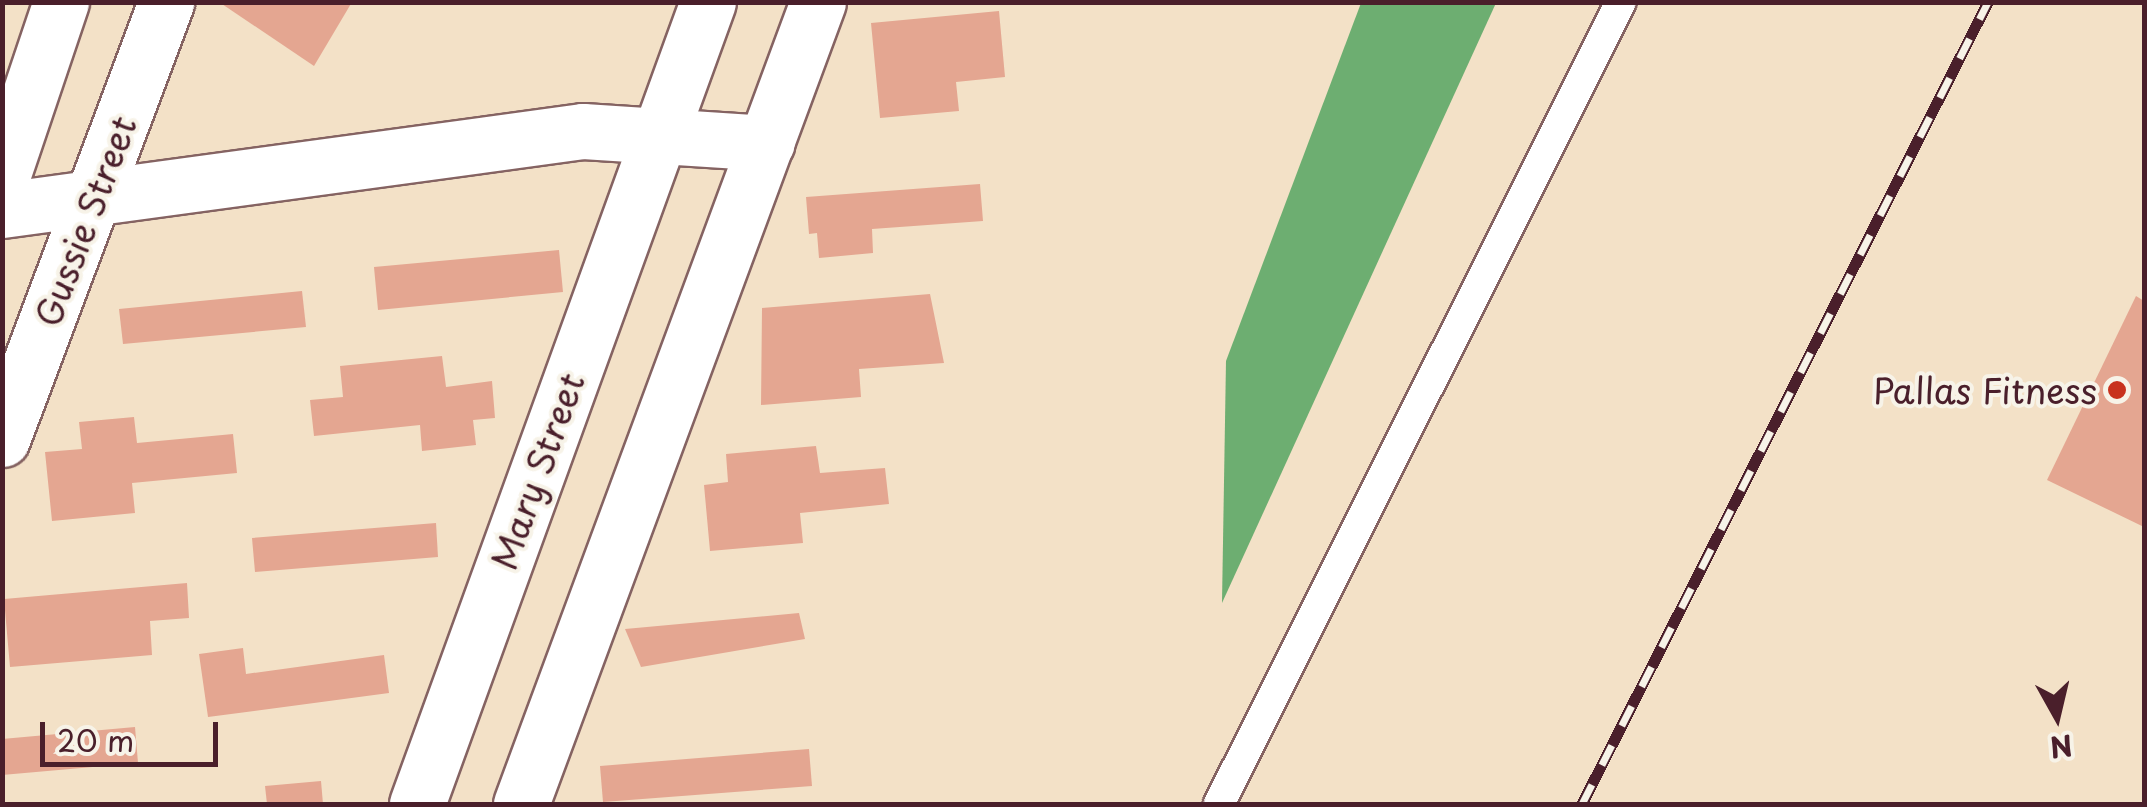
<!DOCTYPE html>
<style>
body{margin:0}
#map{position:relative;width:2147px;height:807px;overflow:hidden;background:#f3e1c7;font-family:"Playpen Sans",sans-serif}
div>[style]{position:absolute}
.forest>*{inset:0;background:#6dae71}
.building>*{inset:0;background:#e4a691}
.roads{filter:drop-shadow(2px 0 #856362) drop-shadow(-2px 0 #856362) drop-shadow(0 2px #856362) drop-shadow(0 -2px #856362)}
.service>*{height:30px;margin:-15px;padding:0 15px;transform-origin:15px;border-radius:15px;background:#fff}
.minor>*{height:55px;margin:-27.5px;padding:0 27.5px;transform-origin:27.5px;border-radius:27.5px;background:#fff}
.rail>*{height:11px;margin-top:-5.5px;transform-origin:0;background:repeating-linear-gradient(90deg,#f7f3e8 0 22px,#4a1f2b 0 44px);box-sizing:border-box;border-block:2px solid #4a1f2b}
.dots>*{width:28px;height:28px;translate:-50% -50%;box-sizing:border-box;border:5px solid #f7f3e8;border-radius:50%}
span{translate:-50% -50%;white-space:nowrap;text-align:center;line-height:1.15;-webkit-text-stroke:8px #f7f3e8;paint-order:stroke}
.street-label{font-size:35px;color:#4a1f2b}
.poi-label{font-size:35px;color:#4a1f2b}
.right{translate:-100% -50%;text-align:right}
.frame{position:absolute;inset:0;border:5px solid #4a1f2b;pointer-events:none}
.north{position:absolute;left:2007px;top:667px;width:100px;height:100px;-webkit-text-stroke:8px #f7f3e8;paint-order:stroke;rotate:172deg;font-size:28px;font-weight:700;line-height:40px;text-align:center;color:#4a1f2b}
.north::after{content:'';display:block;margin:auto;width:35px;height:45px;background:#4a1f2b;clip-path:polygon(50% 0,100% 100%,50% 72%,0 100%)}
.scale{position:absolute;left:40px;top:722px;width:178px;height:45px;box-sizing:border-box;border:5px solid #4a1f2b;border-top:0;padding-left:12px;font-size:30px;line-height:35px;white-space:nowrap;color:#4a1f2b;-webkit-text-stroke:8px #f7f3e8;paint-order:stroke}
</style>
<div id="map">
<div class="forest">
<i style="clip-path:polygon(1361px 3px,1496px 3px,1222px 603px,1226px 361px)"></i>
</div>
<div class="building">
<i style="clip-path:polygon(219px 2px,352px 2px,314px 66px)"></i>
<i style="clip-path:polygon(999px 11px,1005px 77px,956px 82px,959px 111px,880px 118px,871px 23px)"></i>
<i style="clip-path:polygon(980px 184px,983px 221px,872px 229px,873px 253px,819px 258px,817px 233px,809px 234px,806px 197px)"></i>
<i style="clip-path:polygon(559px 250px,563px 292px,378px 310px,374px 267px)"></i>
<i style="clip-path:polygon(302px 291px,306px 327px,123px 344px,119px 309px)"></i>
<i style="clip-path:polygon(930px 294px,944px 363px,859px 369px,861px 397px,761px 405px,762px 308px)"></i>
<i style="clip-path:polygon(2136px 296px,2144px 301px,2144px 527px,2047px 480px)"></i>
<i style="clip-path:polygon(442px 356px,446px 387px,492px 381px,495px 418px,473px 420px,476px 445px,422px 451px,420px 425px,314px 436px,310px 400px,343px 397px,340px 366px)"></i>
<i style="clip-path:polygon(134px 417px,137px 443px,233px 434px,237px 473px,132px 483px,135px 513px,52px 521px,45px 452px,82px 449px,79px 422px)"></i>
<i style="clip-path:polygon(816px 446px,820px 473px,885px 468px,889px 504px,800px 513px,803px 543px,710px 551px,704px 485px,728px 482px,726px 454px)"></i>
<i style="clip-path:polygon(436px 523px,438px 557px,255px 572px,252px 538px)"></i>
<i style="clip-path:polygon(187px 583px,189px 618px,150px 621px,152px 655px,10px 667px,4px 599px)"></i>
<i style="clip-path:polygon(799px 613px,805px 639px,641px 667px,625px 629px)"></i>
<i style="clip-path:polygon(243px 648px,246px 674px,384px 655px,389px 693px,208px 717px,199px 654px)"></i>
<i style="clip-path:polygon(135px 727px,138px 763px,2px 775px,2px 739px)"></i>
<i style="clip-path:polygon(809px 749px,812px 786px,603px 802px,600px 766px)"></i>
<i style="clip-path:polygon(321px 781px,323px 804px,267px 804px,265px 786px)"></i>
</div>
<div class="roads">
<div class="service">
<i style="left:1219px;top:804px;width:897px;rotate:-63.38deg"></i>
</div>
<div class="minor">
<i style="left:2px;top:177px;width:185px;rotate:-71.4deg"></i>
<i style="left:2px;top:210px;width:586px;rotate:-7.74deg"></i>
<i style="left:583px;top:131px;width:184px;rotate:3.7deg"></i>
<i style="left:2px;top:439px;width:467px;rotate:-69.4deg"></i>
<i style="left:417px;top:804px;width:853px;rotate:-70.06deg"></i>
<i style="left:521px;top:804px;width:855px;rotate:-69.68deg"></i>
</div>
</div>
<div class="rail">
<i style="left:1582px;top:804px;width:899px;rotate:-63.15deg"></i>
</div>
<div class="dots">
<i style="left:2117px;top:390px;background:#c8321e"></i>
</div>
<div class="street-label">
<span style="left:85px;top:221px;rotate:-69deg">Gussie Street</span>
<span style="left:537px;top:471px;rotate:-70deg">Mary Street</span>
</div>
<div class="poi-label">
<span class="right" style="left:2097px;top:390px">Pallas Fitness</span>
</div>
<div class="frame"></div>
<div class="north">N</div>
<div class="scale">20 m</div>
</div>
